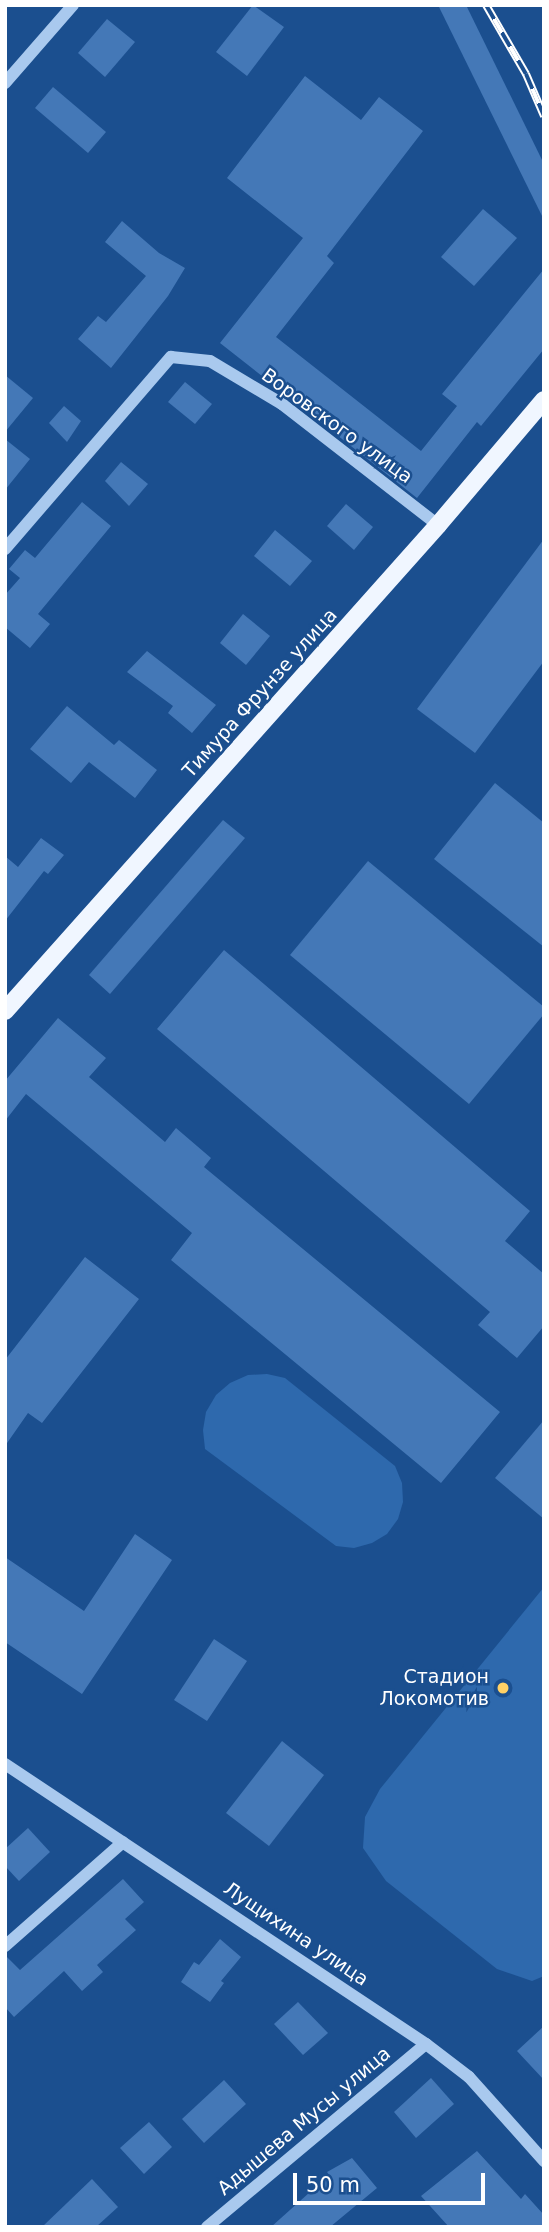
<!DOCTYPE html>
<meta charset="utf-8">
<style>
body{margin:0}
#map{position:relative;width:549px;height:2232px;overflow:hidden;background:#1b4f8f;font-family:"DejaVu Sans",sans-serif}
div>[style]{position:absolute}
.green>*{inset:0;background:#2e69ad}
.building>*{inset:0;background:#4478b7}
.minor>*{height:12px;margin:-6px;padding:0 6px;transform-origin:6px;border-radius:6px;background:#a9c9ee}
.major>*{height:18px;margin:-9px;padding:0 9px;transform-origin:9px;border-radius:9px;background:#f0f6ff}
.rail>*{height:8px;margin-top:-4px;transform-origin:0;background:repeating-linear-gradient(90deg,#1b4f8f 0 16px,#fff 0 32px);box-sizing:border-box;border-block:2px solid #fff}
.dots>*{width:19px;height:19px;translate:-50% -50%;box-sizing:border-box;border:4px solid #1b4f8f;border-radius:50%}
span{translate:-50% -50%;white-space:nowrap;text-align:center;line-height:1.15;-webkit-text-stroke:5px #1b4f8f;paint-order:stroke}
.street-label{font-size:19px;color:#fff}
.poi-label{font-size:19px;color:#fff}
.right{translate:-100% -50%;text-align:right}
.frame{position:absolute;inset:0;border:7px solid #fff;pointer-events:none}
.scale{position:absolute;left:293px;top:2173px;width:192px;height:32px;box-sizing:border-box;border:4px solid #fff;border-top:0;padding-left:9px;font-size:21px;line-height:24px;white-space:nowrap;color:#fff;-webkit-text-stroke:5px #1b4f8f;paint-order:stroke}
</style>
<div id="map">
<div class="green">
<i style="clip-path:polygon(267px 1374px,285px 1378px,395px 1466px,402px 1483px,403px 1502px,398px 1519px,387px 1534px,372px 1543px,354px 1548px,336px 1546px,205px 1449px,203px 1430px,206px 1412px,216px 1395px,230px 1383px,248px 1375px)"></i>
<i style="clip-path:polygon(544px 1587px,544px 1976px,532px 1981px,497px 1969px,386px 1881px,363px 1848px,365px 1817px,380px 1789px)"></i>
</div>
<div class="building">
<i style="clip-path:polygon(253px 5px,284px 27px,247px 76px,216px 52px)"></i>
<i style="clip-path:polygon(438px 5px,466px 5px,544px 164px,544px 220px)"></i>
<i style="clip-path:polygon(107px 19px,135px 42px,105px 77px,78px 53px)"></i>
<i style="clip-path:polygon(305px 76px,361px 120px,379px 97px,423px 131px,327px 256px,334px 263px,276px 337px,421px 451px,457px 406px,442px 394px,544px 269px,544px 349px,481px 426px,477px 422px,417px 498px,220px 343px,303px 238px,227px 178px)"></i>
<i style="clip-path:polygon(53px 87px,106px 132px,88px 153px,35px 108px)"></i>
<i style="clip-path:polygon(483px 209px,517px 238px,474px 286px,441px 257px)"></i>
<i style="clip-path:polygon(122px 221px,159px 253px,185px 268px,168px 296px,111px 368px,78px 339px,98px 316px,106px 322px,146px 276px,105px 242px)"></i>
<i style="clip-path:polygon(5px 375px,33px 398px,5px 432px)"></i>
<i style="clip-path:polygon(185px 382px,212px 404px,195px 424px,168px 402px)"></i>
<i style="clip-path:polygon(64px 406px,81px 421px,67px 442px,49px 423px)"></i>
<i style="clip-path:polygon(5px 439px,30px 459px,5px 490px)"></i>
<i style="clip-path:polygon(121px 462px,148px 484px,129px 506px,105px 481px)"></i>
<i style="clip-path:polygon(82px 502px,111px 526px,38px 614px,50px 624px,30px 648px,5px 627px,5px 595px,20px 578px,9px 569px,25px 550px,35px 558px)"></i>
<i style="clip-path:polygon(346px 504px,373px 527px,354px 550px,327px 526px)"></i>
<i style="clip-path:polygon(275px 530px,312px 561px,290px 586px,254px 556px)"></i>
<i style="clip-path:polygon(544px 539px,544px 661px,475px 753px,417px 709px)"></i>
<i style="clip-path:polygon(243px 614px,270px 636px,246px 665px,220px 643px)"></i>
<i style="clip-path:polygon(147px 651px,216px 705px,192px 733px,168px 713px,173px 706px,127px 672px)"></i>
<i style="clip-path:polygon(67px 706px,114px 745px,119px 740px,157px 770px,135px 798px,89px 762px,71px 783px,30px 749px)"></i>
<i style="clip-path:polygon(495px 783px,544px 823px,544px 947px,434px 859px)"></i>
<i style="clip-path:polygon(223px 820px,245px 838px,110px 994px,89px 975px)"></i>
<i style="clip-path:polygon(41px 838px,64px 855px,48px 874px,44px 871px,5px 921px,5px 856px,18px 867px)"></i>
<i style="clip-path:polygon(368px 861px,544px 1007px,544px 1014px,469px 1104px,290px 955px)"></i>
<i style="clip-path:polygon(224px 950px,530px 1211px,505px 1241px,544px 1274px,544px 1326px,517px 1358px,478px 1325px,490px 1312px,157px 1029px)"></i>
<i style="clip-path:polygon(58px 1018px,106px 1058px,89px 1077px,165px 1142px,176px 1128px,211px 1158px,204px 1167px,500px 1412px,441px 1483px,171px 1260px,192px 1233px,26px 1094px,5px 1121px,5px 1081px)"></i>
<i style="clip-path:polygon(85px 1257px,139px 1299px,42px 1423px,28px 1413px,5px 1446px,5px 1360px)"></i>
<i style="clip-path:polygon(544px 1420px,544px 1519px,495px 1478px)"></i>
<i style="clip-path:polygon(135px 1534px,172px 1560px,82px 1694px,5px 1642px,5px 1557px,84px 1611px)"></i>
<i style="clip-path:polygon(214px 1639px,247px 1661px,207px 1721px,174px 1700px)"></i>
<i style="clip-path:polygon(282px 1741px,324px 1775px,269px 1846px,226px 1813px)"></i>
<i style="clip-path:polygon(28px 1828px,50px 1852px,19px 1881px,5px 1866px,5px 1849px)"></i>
<i style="clip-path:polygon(123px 1879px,144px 1902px,125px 1919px,136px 1930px,97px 1965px,103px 1972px,82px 1991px,64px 1971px,14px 2017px,5px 2007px,5px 1955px,20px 1970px)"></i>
<i style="clip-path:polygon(220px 1939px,241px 1957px,221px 1981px,224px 1983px,210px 2002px,181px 1982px,194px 1962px,199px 1965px)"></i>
<i style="clip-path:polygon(298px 2002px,328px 2033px,303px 2055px,274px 2024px)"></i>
<i style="clip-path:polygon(544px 2026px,544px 2080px,517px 2051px)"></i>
<i style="clip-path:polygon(431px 2078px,454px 2104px,416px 2138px,394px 2112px)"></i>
<i style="clip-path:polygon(224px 2080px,246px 2104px,204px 2143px,182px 2119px)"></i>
<i style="clip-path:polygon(149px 2122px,172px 2147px,144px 2174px,120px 2148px)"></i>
<i style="clip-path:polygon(477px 2151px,521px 2199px,525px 2194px,544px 2215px,544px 2227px,449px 2227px,421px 2196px)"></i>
<i style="clip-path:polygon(352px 2158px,377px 2188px,330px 2227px,271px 2227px,329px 2175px,327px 2172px)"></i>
<i style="clip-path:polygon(92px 2179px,118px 2207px,96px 2227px,42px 2227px)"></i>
</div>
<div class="minor">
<i style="left:5px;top:83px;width:103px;rotate:-48.9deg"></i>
<i style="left:5px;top:549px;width:254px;rotate:-49.2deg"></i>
<i style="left:171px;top:357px;width:39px;rotate:6deg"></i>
<i style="left:210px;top:361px;width:84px;rotate:30.8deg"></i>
<i style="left:282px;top:404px;width:197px;rotate:37.8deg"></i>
<i style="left:5px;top:1764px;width:506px;rotate:33.63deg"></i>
<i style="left:426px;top:2044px;width:54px;rotate:37.5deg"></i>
<i style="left:469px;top:2077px;width:113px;rotate:48.2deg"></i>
<i style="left:5px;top:1946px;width:157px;rotate:-41.4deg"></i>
<i style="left:207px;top:2227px;width:285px;rotate:-39.9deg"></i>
</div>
<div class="major">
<i style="left:5px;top:1011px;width:651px;rotate:-48.3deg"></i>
<i style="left:438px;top:525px;width:164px;rotate:-49.7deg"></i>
</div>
<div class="rail">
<i style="left:486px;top:5px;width:80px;rotate:59.9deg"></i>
<i style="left:526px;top:74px;width:46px;rotate:66.8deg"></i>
</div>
<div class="dots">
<i style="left:503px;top:1688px;background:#ffd166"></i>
</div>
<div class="street-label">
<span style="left:337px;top:426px;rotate:36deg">Воровского улица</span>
<span style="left:260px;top:693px;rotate:-48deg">Тимура Фрунзе улица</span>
<span style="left:296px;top:1934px;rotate:34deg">Лущихина улица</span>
<span style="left:304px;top:2121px;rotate:-40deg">Адышева Мусы улица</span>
</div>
<div class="poi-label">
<span class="right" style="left:489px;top:1688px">Стадион<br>Локомотив</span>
</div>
<div class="frame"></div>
<div class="scale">50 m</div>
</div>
